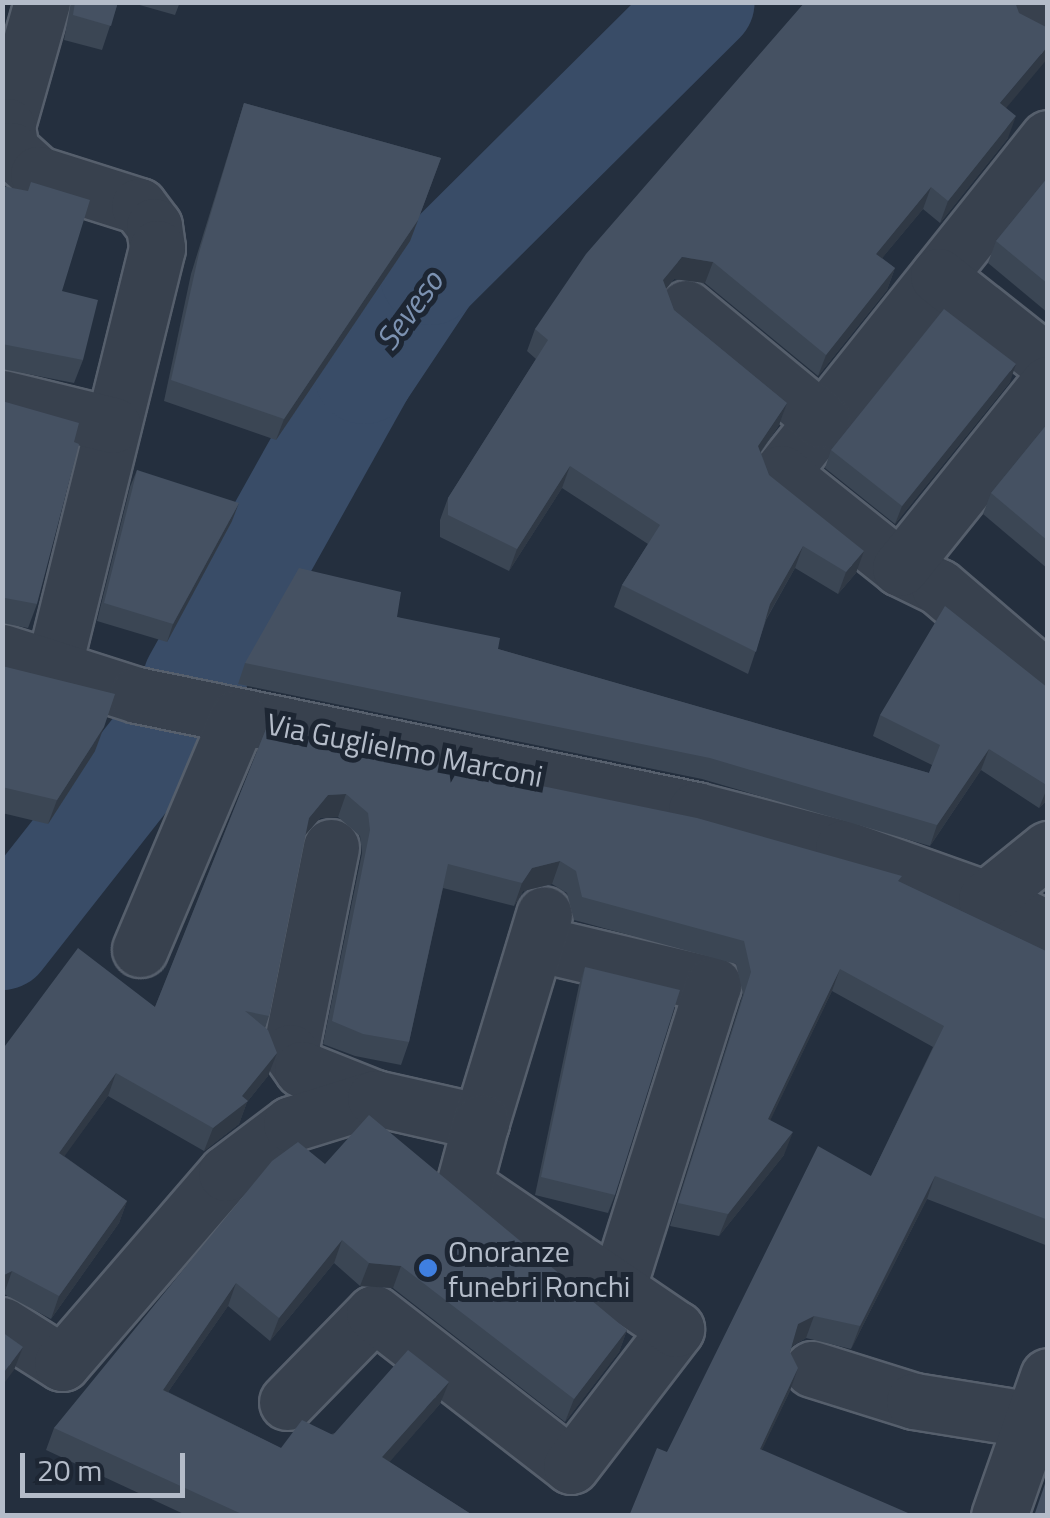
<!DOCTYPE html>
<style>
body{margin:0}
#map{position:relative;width:1050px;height:1518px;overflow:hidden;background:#242f3e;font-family:"Titillium Web",sans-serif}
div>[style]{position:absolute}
.river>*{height:100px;margin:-50px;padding:0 50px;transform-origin:50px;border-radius:50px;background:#394c67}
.roads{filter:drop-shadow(2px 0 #565f6c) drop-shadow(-2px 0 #565f6c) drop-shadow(0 2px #565f6c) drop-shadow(0 -2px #565f6c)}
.minor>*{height:55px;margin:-27.5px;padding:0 27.5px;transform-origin:27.5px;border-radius:27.5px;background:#38414e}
.wall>*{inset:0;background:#3b4654}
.shaded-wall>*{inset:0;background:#303945}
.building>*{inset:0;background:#455162}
.dots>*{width:28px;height:28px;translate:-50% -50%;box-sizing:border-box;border:5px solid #1d2633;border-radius:50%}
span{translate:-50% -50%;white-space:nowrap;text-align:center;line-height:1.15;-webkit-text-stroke:10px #1d2633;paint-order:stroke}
.street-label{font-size:30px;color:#b4bcc9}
.poi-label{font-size:30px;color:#b4bcc9}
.left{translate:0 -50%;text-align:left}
.water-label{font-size:32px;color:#7c92b1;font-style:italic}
.frame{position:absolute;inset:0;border:5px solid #b4bcc9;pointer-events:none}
.scale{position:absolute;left:20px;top:1453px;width:165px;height:45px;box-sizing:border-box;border:5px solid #b4bcc9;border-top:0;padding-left:12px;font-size:30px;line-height:35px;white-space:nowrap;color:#b4bcc9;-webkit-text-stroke:8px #1d2633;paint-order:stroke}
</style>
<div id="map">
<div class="river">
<i style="left:193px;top:680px;width:351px;rotate:-60.8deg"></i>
<i style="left:364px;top:374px;width:119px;rotate:-56.3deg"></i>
<i style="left:430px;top:275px;width:387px;rotate:-44.8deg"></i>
<i style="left:2px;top:940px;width:256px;rotate:-51.8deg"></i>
</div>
<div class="roads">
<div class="minor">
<i style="left:42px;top:2px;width:129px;rotate:105.8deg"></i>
<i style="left:7px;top:126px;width:24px;rotate:81deg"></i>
<i style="left:11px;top:150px;width:36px;rotate:42deg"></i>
<i style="left:38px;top:174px;width:106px;rotate:17.6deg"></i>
<i style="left:139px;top:206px;width:25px;rotate:53deg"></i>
<i style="left:154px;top:226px;width:22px;rotate:82deg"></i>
<i style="left:157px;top:248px;width:430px;rotate:103.9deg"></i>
<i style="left:1031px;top:11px;width:22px;rotate:39deg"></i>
<i style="left:1048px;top:138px;width:428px;rotate:128.6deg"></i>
<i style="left:781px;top:473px;width:152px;rotate:38.6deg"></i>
<i style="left:900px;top:568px;width:43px;rotate:26deg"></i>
<i style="left:939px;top:587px;width:143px;rotate:40.5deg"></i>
<i style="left:938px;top:276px;width:140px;rotate:38.3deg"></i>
<i style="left:686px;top:308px;width:176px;rotate:39.5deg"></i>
<i style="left:2px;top:398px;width:114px;rotate:13.7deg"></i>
<i style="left:900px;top:568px;width:236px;rotate:-51.2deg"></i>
<i style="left:2px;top:652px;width:142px;rotate:17.7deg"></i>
<i style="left:137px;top:695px;width:571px;rotate:11.62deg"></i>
<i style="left:696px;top:810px;width:152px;rotate:14.5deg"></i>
<i style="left:843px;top:848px;width:152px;rotate:19.6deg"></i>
<i style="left:986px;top:899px;width:69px;rotate:25.8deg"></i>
<i style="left:331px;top:847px;width:209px;rotate:101.3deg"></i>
<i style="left:290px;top:1052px;width:21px;rotate:55deg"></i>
<i style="left:302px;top:1069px;width:79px;rotate:21.7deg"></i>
<i style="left:986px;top:899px;width:80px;rotate:-38.9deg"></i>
<i style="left:536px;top:943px;width:182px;rotate:13.3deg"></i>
<i style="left:713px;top:985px;width:323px;rotate:107.5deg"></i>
<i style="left:140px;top:949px;width:252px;rotate:-67.1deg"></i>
<i style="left:2px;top:1325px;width:71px;rotate:32.3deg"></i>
<i style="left:62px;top:1363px;width:251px;rotate:-49.2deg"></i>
<i style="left:226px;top:1173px;width:81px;rotate:-37deg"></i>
<i style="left:291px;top:1124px;width:88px;rotate:-17.2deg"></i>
<i style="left:375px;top:1098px;width:109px;rotate:12.8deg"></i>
<i style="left:481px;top:1122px;width:217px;rotate:-73.1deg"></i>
<i style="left:812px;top:1369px;width:107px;rotate:17.4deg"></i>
<i style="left:914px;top:1401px;width:120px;rotate:9.1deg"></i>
<i style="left:287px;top:1402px;width:124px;rotate:-45.7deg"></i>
<i style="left:374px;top:1313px;width:249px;rotate:37.8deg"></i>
<i style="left:571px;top:1466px;width:173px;rotate:-52.5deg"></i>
<i style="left:676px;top:1329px;width:256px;rotate:-145.8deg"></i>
<i style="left:464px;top:1185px;width:65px;rotate:-74.9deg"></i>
<i style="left:999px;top:1516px;width:148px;rotate:-70.7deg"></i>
</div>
</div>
<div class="wall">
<i style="clip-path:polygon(71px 2px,118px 2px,102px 50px,64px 40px)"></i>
<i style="clip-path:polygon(129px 2px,180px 2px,175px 15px)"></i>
<i style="clip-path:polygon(244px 103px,441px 158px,410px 241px,276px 440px,164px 401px,191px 274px)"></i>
<i style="clip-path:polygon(1006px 108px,1008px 138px,940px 223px,923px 209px,882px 258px,895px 268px,887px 290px,818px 376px,705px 283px,674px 279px,666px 289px,674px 310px,787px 403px,779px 425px,761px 452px,769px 475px,856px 573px,838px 594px,795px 568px,766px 620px,748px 674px,614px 607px,622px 585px,648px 544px,562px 488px,509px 571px,440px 537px,440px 520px,448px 498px,536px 359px,527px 351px,535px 329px)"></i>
<i style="clip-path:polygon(1048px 177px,1048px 313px,988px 263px,996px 241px)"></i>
<i style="clip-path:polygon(2px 186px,62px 291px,83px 360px,74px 383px,2px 369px)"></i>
<i style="clip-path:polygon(1010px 382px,895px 524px,825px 468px,831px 450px)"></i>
<i style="clip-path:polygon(2px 401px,37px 604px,28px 628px,2px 623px)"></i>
<i style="clip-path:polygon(1048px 423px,1048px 569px,983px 514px,991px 493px)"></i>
<i style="clip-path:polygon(137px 470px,232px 521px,167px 642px,97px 621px,130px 487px)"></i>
<i style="clip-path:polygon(397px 617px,498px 649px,929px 773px,932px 765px,873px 736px,880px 715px,1048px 688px,1048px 799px,1039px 808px,981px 770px,930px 846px,702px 779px,238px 684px,245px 663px)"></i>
<i style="clip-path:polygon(2px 666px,95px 751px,48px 824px,2px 813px)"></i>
<i style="clip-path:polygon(266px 729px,900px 882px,1048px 952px,1048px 1246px,927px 1199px,851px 1349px,806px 1338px,792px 1346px,790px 1352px,790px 1391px,762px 1449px,667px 1452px,871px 1176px,933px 1047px,832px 991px,770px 1120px,784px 1155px,719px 1236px,670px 1226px,743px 994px,736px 964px,574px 920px,567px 893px,552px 884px,523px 891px,514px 906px,443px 888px,409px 1042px,401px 1065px,355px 1056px,323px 1044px,362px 853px,360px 836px,338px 817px,320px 818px,305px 835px,269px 1016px,265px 1028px,268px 1076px,247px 1102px,239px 1124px,204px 1151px,108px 1096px,64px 1156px,127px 1201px,119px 1223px,51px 1319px,4px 1294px,2px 1295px,2px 1050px,155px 1007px)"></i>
<i style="clip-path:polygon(585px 967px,615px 1195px,608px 1213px,535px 1195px,579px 985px)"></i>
<i style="clip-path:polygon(325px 1164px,627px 1330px,619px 1352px,565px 1422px,393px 1288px,360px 1286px,334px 1263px,270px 1341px,228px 1306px,168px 1392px,281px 1448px,440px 1404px,389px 1462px,474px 1516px,188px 1516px,46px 1450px,54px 1428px)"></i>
</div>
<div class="shaded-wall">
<i style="clip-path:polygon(1048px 46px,1048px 58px,992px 125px,1000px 103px)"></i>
<i style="clip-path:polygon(1016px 116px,1008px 138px,940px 223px,948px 201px)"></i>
<i style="clip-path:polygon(931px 187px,923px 209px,868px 275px,876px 254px)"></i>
<i style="clip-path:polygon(418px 220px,410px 241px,276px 440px,284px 419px)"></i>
<i style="clip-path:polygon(682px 257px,713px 262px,705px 283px,674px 279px,655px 302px,663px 280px)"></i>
<i style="clip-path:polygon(895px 268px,887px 290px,818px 376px,826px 355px)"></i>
<i style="clip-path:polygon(1016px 364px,1010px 382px,895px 524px,902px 506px)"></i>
<i style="clip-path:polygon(787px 403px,779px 425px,750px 467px,758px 446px)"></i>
<i style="clip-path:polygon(570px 466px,562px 488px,509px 571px,517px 549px)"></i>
<i style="clip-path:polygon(239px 503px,232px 521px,167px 642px,173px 624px)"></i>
<i style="clip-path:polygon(803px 546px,795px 568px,762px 626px,770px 604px)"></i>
<i style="clip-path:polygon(864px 551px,856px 573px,838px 594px,846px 572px)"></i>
<i style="clip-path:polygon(104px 727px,95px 751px,48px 824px,57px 800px)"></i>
<i style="clip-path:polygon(989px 749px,981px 770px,930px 846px,937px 825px)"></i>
<i style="clip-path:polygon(1048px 786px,1048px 799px,1039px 808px)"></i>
<i style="clip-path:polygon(346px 794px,338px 817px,320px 818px,300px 841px,309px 818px,328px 795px)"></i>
<i style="clip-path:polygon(560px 861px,552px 884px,523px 891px,514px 906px,522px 883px,532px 868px)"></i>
<i style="clip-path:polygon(840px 969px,832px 991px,760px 1142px,768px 1119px)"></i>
<i style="clip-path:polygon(277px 1053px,268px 1076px,247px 1102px,239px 1124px,204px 1151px,213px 1128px,242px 1096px)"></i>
<i style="clip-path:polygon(116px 1073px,108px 1096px,51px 1175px,59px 1153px)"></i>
<i style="clip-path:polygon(793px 1132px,784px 1155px,719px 1236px,728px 1214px)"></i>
<i style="clip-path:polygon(935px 1176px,927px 1199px,851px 1349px,860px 1326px)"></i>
<i style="clip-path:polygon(127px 1201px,119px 1223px,51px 1319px,59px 1296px)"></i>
<i style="clip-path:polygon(342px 1240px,334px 1263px,270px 1341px,279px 1318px)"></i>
<i style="clip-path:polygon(369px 1263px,401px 1266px,393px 1288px,360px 1286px)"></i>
<i style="clip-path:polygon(12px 1271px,4px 1294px,2px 1295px,2px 1276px)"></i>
<i style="clip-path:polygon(236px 1283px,228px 1306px,154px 1412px,163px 1390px)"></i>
<i style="clip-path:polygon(814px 1316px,806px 1338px,790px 1347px,798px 1324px)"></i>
<i style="clip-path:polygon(627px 1330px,619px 1352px,565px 1422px,574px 1399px)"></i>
<i style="clip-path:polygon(23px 1347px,14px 1370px,2px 1386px,2px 1375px)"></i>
<i style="clip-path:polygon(798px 1368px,790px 1391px,752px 1471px,760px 1449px)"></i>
<i style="clip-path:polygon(449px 1382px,440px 1404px,374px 1480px,382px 1457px)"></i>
</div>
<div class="building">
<i style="clip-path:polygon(75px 2px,118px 2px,111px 26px,73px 15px)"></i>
<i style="clip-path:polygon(805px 2px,1015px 2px,1019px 13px,1048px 28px,1048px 46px,1000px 103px,1016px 116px,948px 201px,931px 187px,876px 254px,895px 268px,826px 355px,713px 262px,682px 257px,663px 280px,674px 310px,787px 403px,758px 446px,769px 475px,864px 551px,846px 572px,803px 546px,770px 604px,756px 652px,622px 585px,660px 525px,570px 466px,517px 549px,448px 515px,448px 498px,548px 340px,535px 329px,586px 254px)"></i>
<i style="clip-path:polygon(244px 103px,441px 158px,418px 220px,284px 419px,171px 380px,199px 253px)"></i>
<i style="clip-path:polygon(1048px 177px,1048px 284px,996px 241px)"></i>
<i style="clip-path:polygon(31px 182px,90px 200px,62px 291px,98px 300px,83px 360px,2px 344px,2px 186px,28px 191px)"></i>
<i style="clip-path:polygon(944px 309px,1016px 364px,902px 506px,831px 450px)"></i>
<i style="clip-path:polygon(2px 401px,79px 423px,74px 442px,79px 444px,37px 604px,5px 598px,2px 599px)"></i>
<i style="clip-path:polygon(1048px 423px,1048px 541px,991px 493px)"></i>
<i style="clip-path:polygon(137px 470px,239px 503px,173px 624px,104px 603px)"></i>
<i style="clip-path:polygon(299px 568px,401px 592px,397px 617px,500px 638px,498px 649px,929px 773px,940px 745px,880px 715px,945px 606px,1048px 688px,1048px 786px,989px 749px,937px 825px,710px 758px,245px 663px)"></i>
<i style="clip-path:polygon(2px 666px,115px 694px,104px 727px,57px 800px,2px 787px)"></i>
<i style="clip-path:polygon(266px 729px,697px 818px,902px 876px,898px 881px,1048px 952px,1048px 1220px,935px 1176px,860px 1326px,814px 1316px,798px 1324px,790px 1352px,798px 1368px,760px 1449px,915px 1516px,629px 1516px,657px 1448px,667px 1452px,818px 1146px,871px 1176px,944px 1026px,840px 969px,768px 1119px,793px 1132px,728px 1214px,678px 1203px,751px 972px,744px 941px,582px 897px,576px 871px,560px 861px,532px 868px,522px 883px,448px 864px,409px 1042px,363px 1034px,332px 1021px,370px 830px,368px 813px,346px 794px,328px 795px,309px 818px,269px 1016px,245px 1011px,268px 1030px,277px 1053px,242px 1096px,248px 1101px,213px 1128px,116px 1073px,59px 1153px,127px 1201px,59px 1296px,12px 1271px,2px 1276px,2px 1050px,78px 948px,155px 1007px)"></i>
<i style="clip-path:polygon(585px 967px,680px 990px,615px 1195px,541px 1177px)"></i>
<i style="clip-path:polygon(369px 1115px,627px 1330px,574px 1399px,401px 1266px,369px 1263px,342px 1240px,279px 1318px,236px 1283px,163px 1390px,281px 1448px,302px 1420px,333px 1435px,408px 1350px,449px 1382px,382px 1457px,474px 1516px,246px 1516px,54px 1428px,272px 1161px,298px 1142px,325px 1164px)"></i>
<i style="clip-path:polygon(2px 1332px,23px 1347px,2px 1375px)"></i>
<i style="clip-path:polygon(1048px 1475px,1048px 1516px,1034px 1516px)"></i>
</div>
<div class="dots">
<i style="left:428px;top:1268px;background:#3f7fe0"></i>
</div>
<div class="street-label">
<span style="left:405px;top:750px;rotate:11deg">Via Guglielmo Marconi</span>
</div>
<div class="poi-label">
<span class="left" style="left:448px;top:1268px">Onoranze<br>funebri Ronchi</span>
</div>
<div class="water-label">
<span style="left:409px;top:310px;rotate:-54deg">Seveso</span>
</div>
<div class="frame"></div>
<div class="scale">20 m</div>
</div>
